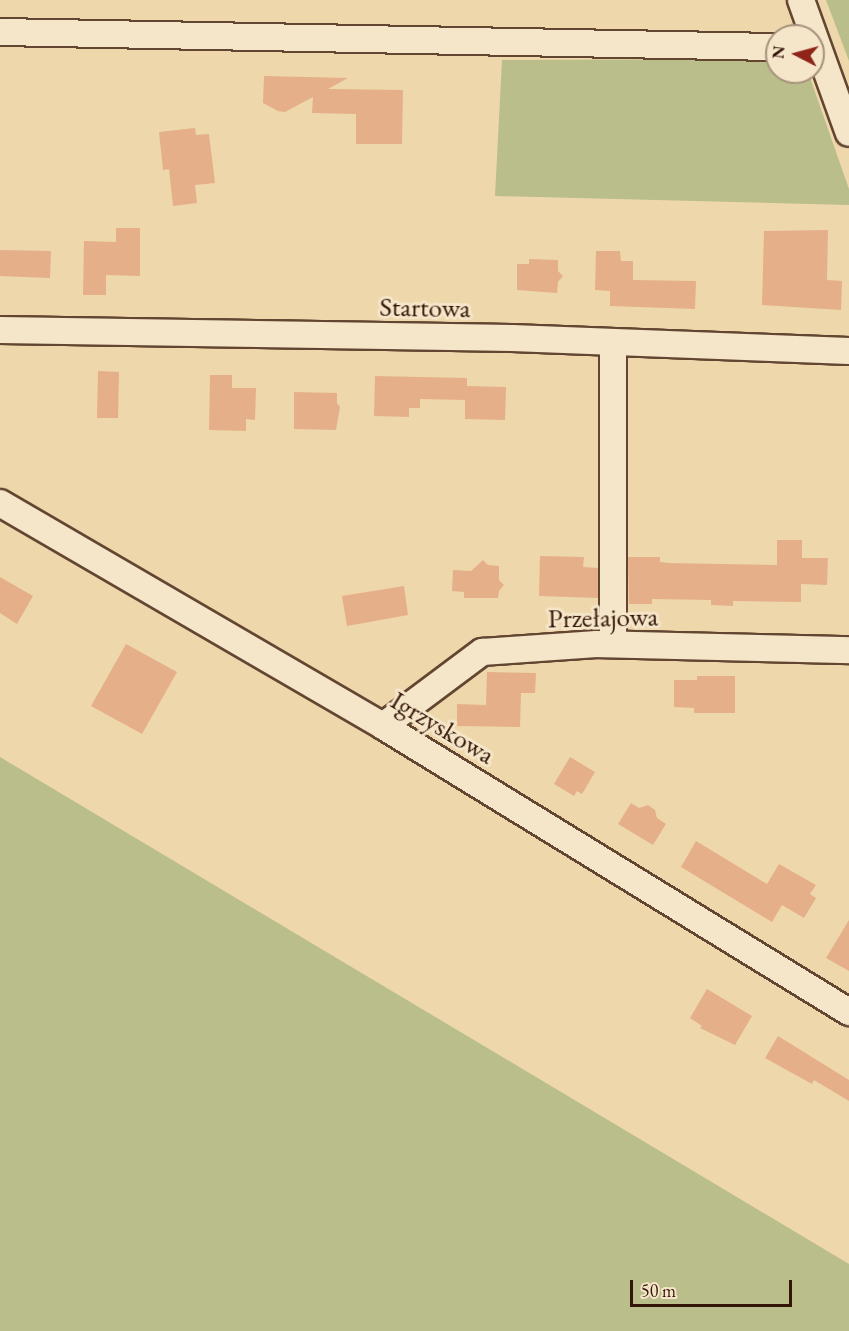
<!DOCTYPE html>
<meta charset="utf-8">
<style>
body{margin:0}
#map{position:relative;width:849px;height:1331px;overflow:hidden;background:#efd7ac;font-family:"EB Garamond",serif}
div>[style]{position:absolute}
.green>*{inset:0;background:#b9be8a}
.building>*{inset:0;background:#e5af89}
.roads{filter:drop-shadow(2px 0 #624631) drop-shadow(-2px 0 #624631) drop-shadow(0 2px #624631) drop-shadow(0 -2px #624631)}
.street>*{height:26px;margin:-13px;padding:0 13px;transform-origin:13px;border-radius:13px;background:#f5e5c9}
span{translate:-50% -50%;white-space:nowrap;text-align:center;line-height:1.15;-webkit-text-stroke:6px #f5e5c9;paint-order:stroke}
.street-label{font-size:27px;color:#331608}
.north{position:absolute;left:765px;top:24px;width:60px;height:60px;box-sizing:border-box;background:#f5e5c9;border:2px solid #a7927c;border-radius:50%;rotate:276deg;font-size:16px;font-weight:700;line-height:24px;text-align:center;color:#331608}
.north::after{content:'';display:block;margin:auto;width:21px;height:27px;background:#8f2418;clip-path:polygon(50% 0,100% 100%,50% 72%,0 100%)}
.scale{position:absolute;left:630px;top:1280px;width:162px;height:27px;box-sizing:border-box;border:3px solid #331608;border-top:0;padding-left:8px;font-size:18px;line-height:21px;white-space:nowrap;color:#331608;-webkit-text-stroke:4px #f5e5c9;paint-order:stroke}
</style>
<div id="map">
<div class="green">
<i style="clip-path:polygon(826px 0,849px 0,849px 61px)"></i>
<i style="clip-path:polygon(777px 59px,777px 72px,808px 72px,849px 189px,849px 205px,495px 196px,502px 60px)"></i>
<i style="clip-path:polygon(0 757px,849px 1264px,849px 1331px,0 1331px)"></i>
</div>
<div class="building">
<i style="clip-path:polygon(264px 76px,348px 78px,328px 89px,403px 90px,402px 144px,356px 144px,356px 114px,312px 113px,313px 97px,285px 112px,278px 111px,263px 103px)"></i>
<i style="clip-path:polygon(195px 128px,196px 135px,209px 134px,215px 183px,195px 185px,197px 203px,173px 206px,169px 169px,163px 170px,159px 132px)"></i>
<i style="clip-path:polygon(116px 228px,140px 228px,140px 276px,106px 275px,106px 295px,83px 295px,84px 241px,116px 242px)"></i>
<i style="clip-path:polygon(828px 230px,827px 280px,842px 281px,841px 310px,762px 305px,764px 231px)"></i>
<i style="clip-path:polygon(0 250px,51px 251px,50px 278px,0 276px)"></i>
<i style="clip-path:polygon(596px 251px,620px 251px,621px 261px,633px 261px,633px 280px,696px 281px,695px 309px,610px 306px,610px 291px,595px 290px)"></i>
<i style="clip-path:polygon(529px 259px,558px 260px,558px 271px,563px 276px,558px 282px,557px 293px,517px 290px,517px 264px,529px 264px)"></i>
<i style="clip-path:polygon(98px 371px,119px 372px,118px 418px,97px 418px)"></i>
<i style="clip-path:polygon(210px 375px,232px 375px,232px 388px,256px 388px,255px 420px,246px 419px,246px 431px,209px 430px)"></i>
<i style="clip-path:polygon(375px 376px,467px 378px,467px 386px,506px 387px,505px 420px,465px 419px,465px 400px,420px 399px,420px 408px,409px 408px,409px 417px,374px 416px)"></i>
<i style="clip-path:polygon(294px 392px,337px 393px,337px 403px,340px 407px,336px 430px,294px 429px)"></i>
<i style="clip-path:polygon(777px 540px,802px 540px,802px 558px,828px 558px,827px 585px,801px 584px,801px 602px,733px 601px,733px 606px,711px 605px,711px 600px,652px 599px,652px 604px,629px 604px,628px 557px,660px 557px,660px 562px,668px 563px,777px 565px)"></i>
<i style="clip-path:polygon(540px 556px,584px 557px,583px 567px,598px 568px,598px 598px,539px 596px)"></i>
<i style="clip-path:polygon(483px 560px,488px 565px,499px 566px,499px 580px,504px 585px,499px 591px,498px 598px,464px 598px,464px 592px,452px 591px,453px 570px,471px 571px)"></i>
<i style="clip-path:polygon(0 577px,33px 596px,17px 624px,0 613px)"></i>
<i style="clip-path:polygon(404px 586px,408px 615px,347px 626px,342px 596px)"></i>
<i style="clip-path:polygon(126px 644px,177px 672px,142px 734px,91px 706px)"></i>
<i style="clip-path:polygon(487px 672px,536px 673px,535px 693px,521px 693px,520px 727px,457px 726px,457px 704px,486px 705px)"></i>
<i style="clip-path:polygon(697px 676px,735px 676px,735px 713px,694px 713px,694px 708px,674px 707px,674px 680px,697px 680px)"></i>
<i style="clip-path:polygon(570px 757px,595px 772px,582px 794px,577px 791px,574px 796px,554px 784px)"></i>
<i style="clip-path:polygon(631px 803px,639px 808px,648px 805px,655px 810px,657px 818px,666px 824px,653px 845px,618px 824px)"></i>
<i style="clip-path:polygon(696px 841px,767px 884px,779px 864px,816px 885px,810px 894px,816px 898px,804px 918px,782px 905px,772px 922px,681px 867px)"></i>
<i style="clip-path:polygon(849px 920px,849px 971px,826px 958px)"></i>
<i style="clip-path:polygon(707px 989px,752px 1016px,735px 1045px,700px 1028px,702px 1026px,690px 1018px)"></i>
<i style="clip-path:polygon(778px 1036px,849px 1080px,849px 1101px,814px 1080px,812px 1084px,765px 1058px)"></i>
</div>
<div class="roads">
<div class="street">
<i style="left:801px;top:0;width:141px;rotate:70.2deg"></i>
<i style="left:0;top:32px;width:777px;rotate:1.11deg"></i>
<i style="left:0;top:330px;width:512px;rotate:0.9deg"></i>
<i style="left:512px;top:338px;width:337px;rotate:2.2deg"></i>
<i style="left:0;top:503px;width:443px;rotate:30.2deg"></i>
<i style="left:383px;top:726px;width:547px;rotate:31.54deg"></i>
<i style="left:613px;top:644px;width:301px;rotate:-90deg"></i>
<i style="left:383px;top:726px;width:124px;rotate:-36.8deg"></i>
<i style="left:482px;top:652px;width:115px;rotate:-4deg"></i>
<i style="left:597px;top:644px;width:252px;rotate:1.4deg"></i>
</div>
</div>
<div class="street-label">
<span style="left:425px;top:307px;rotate:1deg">Startowa</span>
<span style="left:603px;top:617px;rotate:-1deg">Przełajowa</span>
<span style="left:443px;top:727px;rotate:31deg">Igrzyskowa</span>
</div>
<div class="north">N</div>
<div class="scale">50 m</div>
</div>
